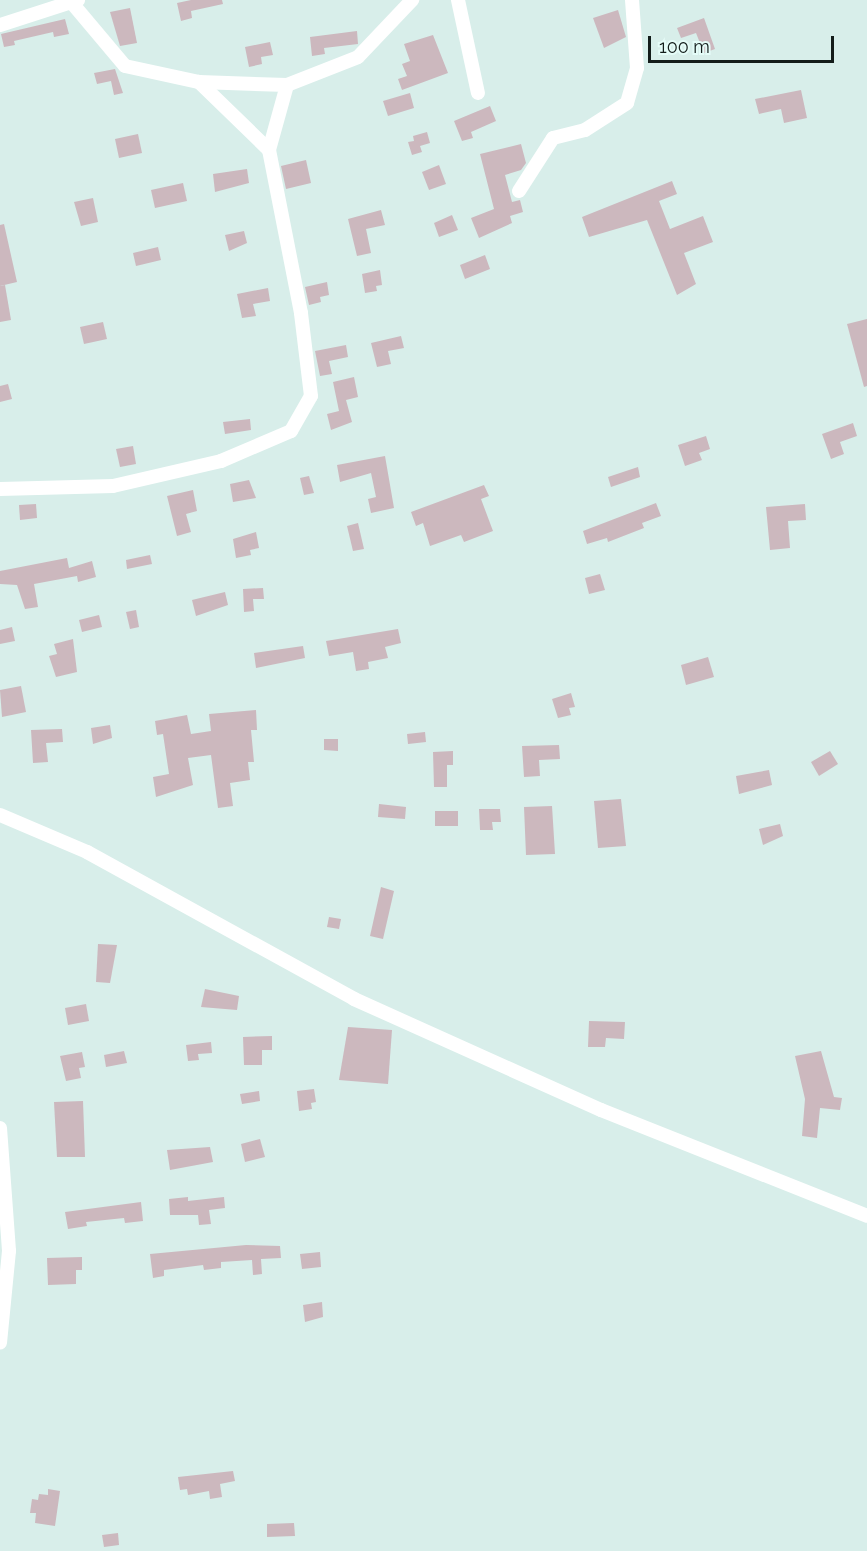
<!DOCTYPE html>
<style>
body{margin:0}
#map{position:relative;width:867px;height:1551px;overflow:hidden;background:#d8eeea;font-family:Raleway,sans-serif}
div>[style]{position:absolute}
.building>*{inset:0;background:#ccb8be}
.street>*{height:14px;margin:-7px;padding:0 7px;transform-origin:7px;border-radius:7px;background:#fff}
span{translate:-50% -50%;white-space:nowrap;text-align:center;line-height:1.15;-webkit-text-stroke:4.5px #e5fcf8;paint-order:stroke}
.scale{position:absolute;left:648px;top:36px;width:186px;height:27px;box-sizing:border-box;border:3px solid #131c1a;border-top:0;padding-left:8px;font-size:18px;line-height:21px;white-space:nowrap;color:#131c1a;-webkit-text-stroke:4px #e5fcf8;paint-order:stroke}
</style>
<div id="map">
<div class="building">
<i style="clip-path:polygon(191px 0,222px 0,223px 4px,191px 11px,192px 18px,181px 21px,177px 3px)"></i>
<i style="clip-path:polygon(130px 8px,137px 43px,120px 46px,110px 12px)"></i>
<i style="clip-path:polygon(618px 10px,626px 37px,604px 48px,593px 18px)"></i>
<i style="clip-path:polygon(704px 18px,715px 49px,704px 53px,696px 33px,681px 38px,677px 28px)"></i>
<i style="clip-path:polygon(65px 19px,69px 34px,54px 37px,53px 32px,14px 41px,15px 45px,4px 47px,1px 34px)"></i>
<i style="clip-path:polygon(357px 31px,358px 44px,324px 48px,325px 54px,312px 56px,310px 37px)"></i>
<i style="clip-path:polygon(433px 35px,448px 73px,402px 90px,398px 79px,407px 76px,402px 64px,410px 61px,404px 44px)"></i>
<i style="clip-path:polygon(270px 42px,273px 55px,261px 57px,262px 64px,249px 67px,245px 47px)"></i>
<i style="clip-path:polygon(115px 69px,123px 93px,114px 95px,111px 81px,97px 84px,94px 73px)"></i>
<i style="clip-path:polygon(801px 90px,807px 118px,784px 123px,781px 109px,759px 114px,755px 99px)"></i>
<i style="clip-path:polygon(410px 93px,414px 108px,388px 116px,383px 101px)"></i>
<i style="clip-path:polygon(490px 106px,496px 121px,471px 132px,473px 138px,462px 141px,454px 121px)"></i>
<i style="clip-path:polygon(427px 132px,430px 143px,420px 146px,422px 152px,412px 155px,408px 142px,414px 141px,413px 136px)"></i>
<i style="clip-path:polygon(138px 134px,142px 153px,119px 158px,115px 139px)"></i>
<i style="clip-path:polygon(521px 144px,526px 163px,521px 170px,505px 175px,512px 202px,520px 200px,523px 212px,510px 216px,512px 223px,479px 238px,471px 218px,494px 209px,480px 154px)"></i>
<i style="clip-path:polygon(306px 160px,311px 183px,286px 189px,281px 166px)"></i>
<i style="clip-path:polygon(439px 165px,446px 184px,429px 190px,422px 172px)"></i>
<i style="clip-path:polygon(247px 169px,249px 183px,215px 192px,213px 174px)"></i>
<i style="clip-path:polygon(672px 181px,677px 194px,659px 201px,670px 229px,703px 216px,713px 242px,684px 253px,696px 284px,677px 295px,647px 220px,589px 237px,582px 217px)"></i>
<i style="clip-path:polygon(183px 183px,187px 201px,155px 208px,151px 190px)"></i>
<i style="clip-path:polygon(93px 198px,98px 222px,81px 226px,74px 202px)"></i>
<i style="clip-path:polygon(381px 210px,385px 225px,366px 229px,371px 253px,357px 256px,348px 219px)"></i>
<i style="clip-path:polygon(452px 215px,458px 230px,439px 237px,434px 223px)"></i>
<i style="clip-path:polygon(4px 224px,17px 282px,0 286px,0 225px)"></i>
<i style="clip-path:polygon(244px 231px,247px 243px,229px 251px,225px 235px)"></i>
<i style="clip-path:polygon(158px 247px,161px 260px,136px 266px,133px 253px)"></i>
<i style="clip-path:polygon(485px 255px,490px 269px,465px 279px,460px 265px)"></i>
<i style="clip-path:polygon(380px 270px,382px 285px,376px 286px,377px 291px,365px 293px,362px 274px)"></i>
<i style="clip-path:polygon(327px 282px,329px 295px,320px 297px,321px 302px,309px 305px,305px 287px)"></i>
<i style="clip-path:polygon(5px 285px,11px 320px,0 322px,0 286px)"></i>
<i style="clip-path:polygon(268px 288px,270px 301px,253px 304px,256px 316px,242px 318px,237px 294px)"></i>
<i style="clip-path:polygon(867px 319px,867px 386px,864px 387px,847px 324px)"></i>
<i style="clip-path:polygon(103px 322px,107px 339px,84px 344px,80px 327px)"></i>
<i style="clip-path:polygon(401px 336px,404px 348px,388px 351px,391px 364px,377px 367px,371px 343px)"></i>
<i style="clip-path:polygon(346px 345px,348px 357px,329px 361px,332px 374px,320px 376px,315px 351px)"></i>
<i style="clip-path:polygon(354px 377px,358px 397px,346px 400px,352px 422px,331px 430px,327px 414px,339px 411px,333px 382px)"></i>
<i style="clip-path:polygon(8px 384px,12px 399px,0 402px,0 386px)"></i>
<i style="clip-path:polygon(250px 419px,251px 430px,225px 434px,223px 422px)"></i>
<i style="clip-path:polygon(853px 423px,857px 436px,840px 442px,844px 454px,831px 459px,822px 434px)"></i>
<i style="clip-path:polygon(706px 436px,710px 449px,699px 453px,702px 460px,685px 466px,678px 445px)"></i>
<i style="clip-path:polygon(133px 446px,136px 464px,120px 467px,116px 449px)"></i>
<i style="clip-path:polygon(385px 456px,394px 508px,371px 513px,368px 499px,376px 497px,371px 473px,340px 482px,337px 465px)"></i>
<i style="clip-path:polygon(638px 467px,640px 477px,611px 487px,608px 477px)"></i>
<i style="clip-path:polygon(309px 476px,314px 493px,304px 495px,300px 478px)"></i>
<i style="clip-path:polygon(249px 480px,256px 498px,233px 502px,230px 484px)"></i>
<i style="clip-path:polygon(484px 485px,489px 496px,481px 499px,493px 531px,464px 542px,461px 535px,430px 546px,423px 523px,416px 526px,411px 512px)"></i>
<i style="clip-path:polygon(193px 490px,197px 511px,186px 514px,191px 532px,177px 536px,167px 496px)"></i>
<i style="clip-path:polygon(656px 503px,661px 516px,642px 523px,644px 528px,608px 542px,607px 538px,587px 544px,583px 531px)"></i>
<i style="clip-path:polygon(36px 504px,37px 518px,20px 520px,19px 505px)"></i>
<i style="clip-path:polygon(805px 504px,806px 520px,788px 521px,790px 548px,770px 550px,766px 507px)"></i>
<i style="clip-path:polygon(358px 523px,364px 549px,353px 551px,347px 526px)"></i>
<i style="clip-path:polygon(256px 532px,259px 548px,250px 550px,251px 555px,236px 558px,233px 539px)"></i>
<i style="clip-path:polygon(150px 555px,152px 564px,127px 569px,126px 560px)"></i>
<i style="clip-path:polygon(67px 558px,69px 568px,92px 561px,96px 577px,78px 582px,77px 576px,34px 584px,38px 607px,25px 609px,17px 585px,0 584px,0 571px)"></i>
<i style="clip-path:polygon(600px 574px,605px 590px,589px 594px,585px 578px)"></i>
<i style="clip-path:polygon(263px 588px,264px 599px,253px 599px,254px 611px,244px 612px,243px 589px)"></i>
<i style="clip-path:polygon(225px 592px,228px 605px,196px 616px,192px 600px)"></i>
<i style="clip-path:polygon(136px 610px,139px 627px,130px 629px,126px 612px)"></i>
<i style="clip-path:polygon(99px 615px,102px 627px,82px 632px,79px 620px)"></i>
<i style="clip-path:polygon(12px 627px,15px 641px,0 644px,0 630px)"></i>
<i style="clip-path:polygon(398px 629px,401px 643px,385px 647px,388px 658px,368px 662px,369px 669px,356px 671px,353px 652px,329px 656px,326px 641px)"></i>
<i style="clip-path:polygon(73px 639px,77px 672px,56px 677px,49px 656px,57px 654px,54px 644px)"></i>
<i style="clip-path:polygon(303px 646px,305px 658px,256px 668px,254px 653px)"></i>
<i style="clip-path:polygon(708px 657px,714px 677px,686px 685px,681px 665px)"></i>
<i style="clip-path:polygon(21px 686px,26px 712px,2px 717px,0 690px)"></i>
<i style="clip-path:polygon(571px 693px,575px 707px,569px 708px,571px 715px,558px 718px,552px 699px)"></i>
<i style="clip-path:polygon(256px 710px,257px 730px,251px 730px,254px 762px,248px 762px,250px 780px,230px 783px,233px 806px,218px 808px,211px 755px,188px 758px,193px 785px,156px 797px,153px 777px,169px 774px,163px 734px,157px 735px,155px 721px,187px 715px,191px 734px,211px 731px,209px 714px)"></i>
<i style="clip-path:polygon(110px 725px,112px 738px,93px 744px,91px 728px)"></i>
<i style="clip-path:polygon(62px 729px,63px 742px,46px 743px,48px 762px,33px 763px,31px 730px)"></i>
<i style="clip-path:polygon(425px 732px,426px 742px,408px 744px,407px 734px)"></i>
<i style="clip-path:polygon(324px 739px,338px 739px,338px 751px,324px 750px)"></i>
<i style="clip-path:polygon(559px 745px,560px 759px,539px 760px,540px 776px,524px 777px,522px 746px)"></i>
<i style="clip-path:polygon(453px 751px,453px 765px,447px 765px,447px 787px,434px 787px,433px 752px)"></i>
<i style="clip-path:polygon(830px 751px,838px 764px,819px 776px,811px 762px)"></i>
<i style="clip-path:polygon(769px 770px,772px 785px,739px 794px,736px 776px)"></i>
<i style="clip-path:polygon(621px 799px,626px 846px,598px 848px,594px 801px)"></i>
<i style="clip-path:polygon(379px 804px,406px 807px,405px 819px,378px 817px)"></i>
<i style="clip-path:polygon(552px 806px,555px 854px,526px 855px,524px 807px)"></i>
<i style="clip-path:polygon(479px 809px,500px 809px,501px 822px,492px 822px,493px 830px,480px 830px)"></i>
<i style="clip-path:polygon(435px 811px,458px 811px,458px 826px,435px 826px)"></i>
<i style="clip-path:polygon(780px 824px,783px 836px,763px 845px,759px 829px)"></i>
<i style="clip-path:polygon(381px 887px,394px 891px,383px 939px,370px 936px)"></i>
<i style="clip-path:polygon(329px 917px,341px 919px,339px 929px,327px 927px)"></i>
<i style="clip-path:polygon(98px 944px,117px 945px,110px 983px,96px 982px)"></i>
<i style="clip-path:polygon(205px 989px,239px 996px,237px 1010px,201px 1007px)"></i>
<i style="clip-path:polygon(86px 1004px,89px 1021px,68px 1025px,65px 1008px)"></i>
<i style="clip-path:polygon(589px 1021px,625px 1022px,624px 1039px,606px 1038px,605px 1047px,588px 1047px)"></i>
<i style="clip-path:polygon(348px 1027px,392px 1030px,388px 1084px,339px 1080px)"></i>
<i style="clip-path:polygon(272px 1036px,272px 1050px,262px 1050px,262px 1065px,244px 1065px,243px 1037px)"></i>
<i style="clip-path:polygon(211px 1042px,212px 1053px,198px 1054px,199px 1060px,188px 1061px,186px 1045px)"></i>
<i style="clip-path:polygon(124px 1051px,127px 1063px,106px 1067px,104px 1055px)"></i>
<i style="clip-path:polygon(821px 1051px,834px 1097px,842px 1098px,840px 1110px,820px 1108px,817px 1138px,802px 1136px,805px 1099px,795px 1056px)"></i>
<i style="clip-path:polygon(82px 1052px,85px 1067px,79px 1068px,81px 1078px,66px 1081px,60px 1056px)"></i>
<i style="clip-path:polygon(314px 1089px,316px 1102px,311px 1103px,312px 1109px,299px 1111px,297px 1091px)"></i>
<i style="clip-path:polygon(259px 1091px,260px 1101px,242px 1104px,240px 1094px)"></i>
<i style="clip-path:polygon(83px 1101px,85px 1157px,57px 1157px,54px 1102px)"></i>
<i style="clip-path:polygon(260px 1139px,265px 1157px,245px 1162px,241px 1144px)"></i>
<i style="clip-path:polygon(210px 1147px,213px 1162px,170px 1170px,167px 1150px)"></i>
<i style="clip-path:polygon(188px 1197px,188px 1201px,224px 1197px,225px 1208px,209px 1210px,211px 1224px,199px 1225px,198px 1215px,170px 1215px,169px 1199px)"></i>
<i style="clip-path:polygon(141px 1202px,143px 1221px,125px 1223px,124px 1218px,86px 1222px,87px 1226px,68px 1229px,65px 1212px)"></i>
<i style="clip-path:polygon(246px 1245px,280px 1246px,281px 1258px,261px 1259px,262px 1274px,253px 1275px,252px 1260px,221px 1262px,221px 1268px,204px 1270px,203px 1265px,164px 1270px,164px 1276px,153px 1278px,150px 1254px)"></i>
<i style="clip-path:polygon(320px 1252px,321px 1267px,302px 1269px,300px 1254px)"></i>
<i style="clip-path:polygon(82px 1257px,82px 1270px,76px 1270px,76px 1284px,48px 1285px,47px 1258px)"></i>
<i style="clip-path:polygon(322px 1302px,323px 1317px,305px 1322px,303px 1305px)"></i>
<i style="clip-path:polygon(233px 1471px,235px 1481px,220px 1484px,222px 1497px,210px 1499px,209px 1491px,188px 1495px,187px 1489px,180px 1490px,178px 1477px)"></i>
<i style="clip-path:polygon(48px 1489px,60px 1491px,55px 1526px,35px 1523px,36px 1513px,30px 1513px,32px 1499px,38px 1500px,39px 1494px,48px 1495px)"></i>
<i style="clip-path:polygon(294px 1523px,295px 1536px,267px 1537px,267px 1524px)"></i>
<i style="clip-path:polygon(118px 1533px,119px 1545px,104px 1547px,102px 1535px)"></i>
</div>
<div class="street">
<i style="left:458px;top:0;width:95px;rotate:77.9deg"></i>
<i style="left:72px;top:3px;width:82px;rotate:49.9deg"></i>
<i style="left:125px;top:66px;width:76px;rotate:12.2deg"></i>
<i style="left:199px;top:82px;width:88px;rotate:2deg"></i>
<i style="left:0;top:25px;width:82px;rotate:-17.8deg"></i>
<i style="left:269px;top:150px;width:67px;rotate:-74.5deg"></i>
<i style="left:287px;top:85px;width:76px;rotate:-21.5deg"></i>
<i style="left:358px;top:57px;width:79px;rotate:-46.5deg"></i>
<i style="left:519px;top:191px;width:63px;rotate:-57.3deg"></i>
<i style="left:553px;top:138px;width:33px;rotate:-14deg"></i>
<i style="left:585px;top:130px;width:50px;rotate:-32.7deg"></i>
<i style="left:627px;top:103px;width:36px;rotate:-74deg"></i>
<i style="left:637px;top:68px;width:68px;rotate:-94.2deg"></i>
<i style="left:0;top:489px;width:113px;rotate:-1.5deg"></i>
<i style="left:113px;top:486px;width:111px;rotate:-13deg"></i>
<i style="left:221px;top:461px;width:76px;rotate:-23.2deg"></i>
<i style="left:291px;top:431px;width:40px;rotate:-60.3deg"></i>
<i style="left:311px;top:396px;width:84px;rotate:-96.9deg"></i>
<i style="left:301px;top:313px;width:166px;rotate:-101.1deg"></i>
<i style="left:269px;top:150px;width:98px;rotate:-135.8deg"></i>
<i style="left:0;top:815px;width:95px;rotate:23deg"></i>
<i style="left:87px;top:852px;width:305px;rotate:28.8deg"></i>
<i style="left:354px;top:999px;width:271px;rotate:24.2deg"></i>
<i style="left:601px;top:1110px;width:286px;rotate:21.7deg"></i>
<i style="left:0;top:1128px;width:123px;rotate:85.8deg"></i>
<i style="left:9px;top:1251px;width:92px;rotate:95.6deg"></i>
</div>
<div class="scale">100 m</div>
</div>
